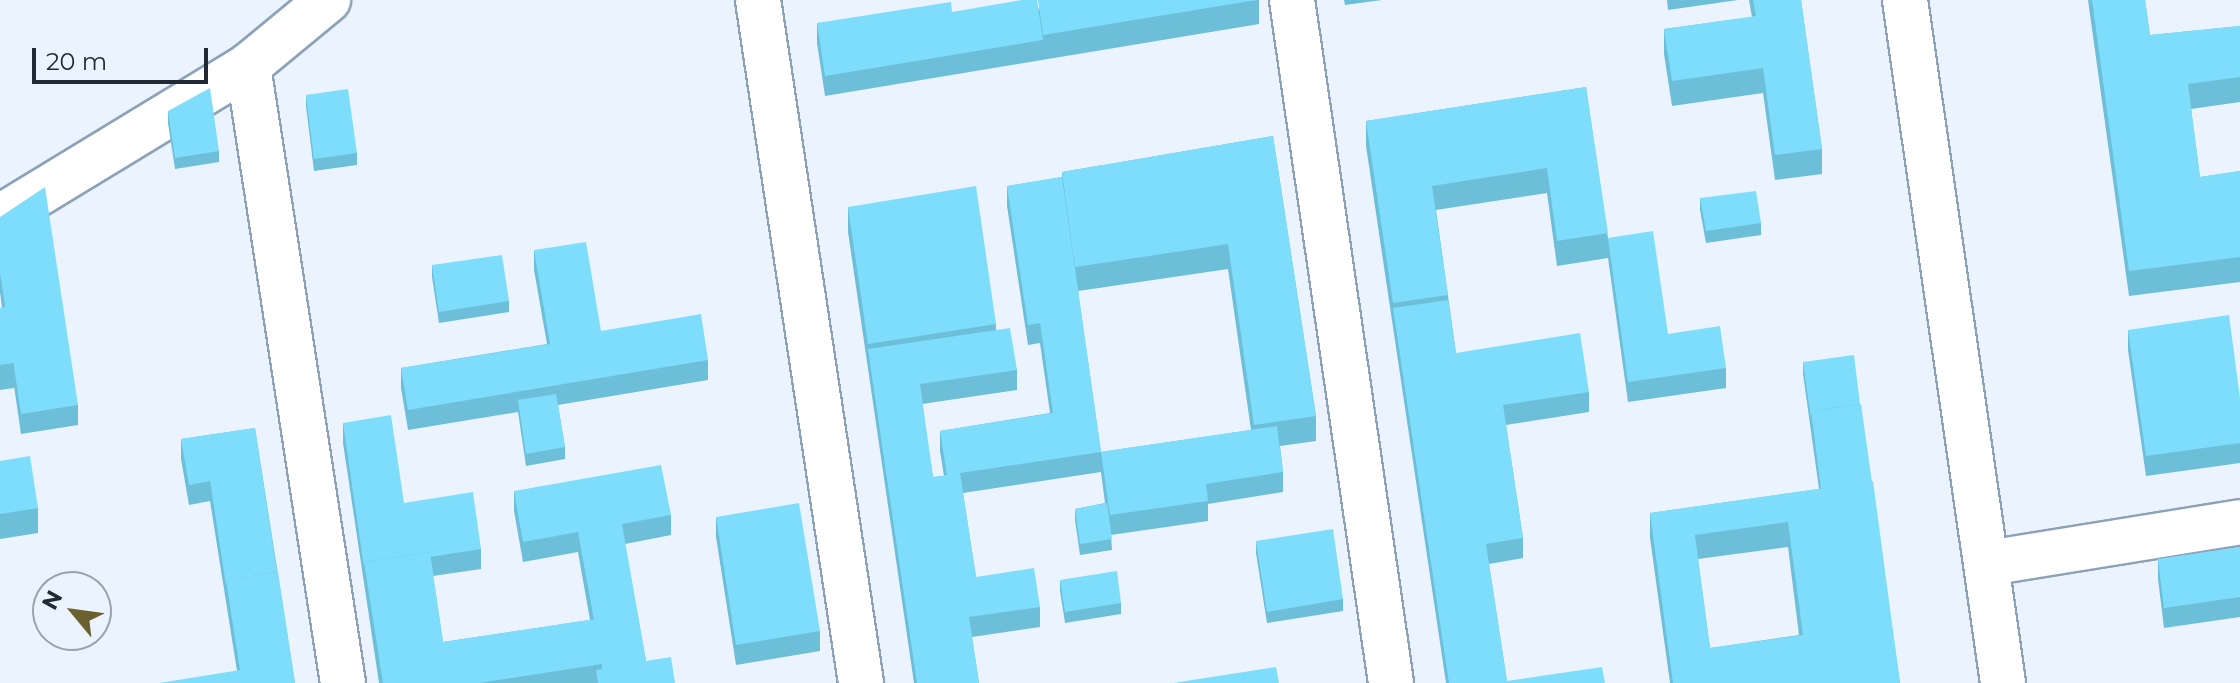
<!DOCTYPE html>
<style>
body{margin:0}
#map{position:relative;width:2240px;height:683px;overflow:hidden;background:#ebf4fe;font-family:Montserrat,sans-serif}
div>[style]{position:absolute}
.roads{filter:drop-shadow(2px 0 #8da2b9) drop-shadow(-2px 0 #8da2b9) drop-shadow(0 2px #8da2b9) drop-shadow(0 -2px #8da2b9)}
.minor>*{height:44px;margin:-22px;padding:0 22px;transform-origin:22px;border-radius:22px;background:#fff}
.wall>*{inset:0;background:#6dbed9}
.building>*{inset:0;background:#7fddfc}
span{translate:-50% -50%;white-space:nowrap;text-align:center;line-height:1.15;-webkit-text-stroke:6px #ebf4fe;paint-order:stroke}
.north{position:absolute;left:32px;top:571px;width:80px;height:80px;box-sizing:border-box;background:#ebf4fe;border:2px solid #9aa3ad;border-radius:50%;rotate:299deg;font-size:22px;font-weight:700;line-height:32px;text-align:center;color:#212a33}
.north::after{content:'';display:block;margin:auto;width:28px;height:36px;background:#6a612e;clip-path:polygon(50% 0,100% 100%,50% 72%,0 100%)}
.scale{position:absolute;left:32px;top:48px;width:176px;height:36px;box-sizing:border-box;border:4px solid #212a33;border-top:0;padding-left:10px;font-size:24px;line-height:28px;white-space:nowrap;color:#212a33;-webkit-text-stroke:6px #ebf4fe;paint-order:stroke}
</style>
<div id="map">
<div class="roads">
<div class="minor">
<i style="left:758px;top:0;width:691px;rotate:81.42deg"></i>
<i style="left:1292px;top:0;width:690px;rotate:81.75deg"></i>
<i style="left:1905px;top:0;width:690px;rotate:81.83deg"></i>
<i style="left:248px;top:66px;width:624px;rotate:81.25deg"></i>
<i style="left:0;top:217px;width:290px;rotate:-31.3deg"></i>
<i style="left:248px;top:66px;width:104px;rotate:-39.5deg"></i>
<i style="left:1988px;top:563px;width:255px;rotate:-9.2deg"></i>
</div>
</div>
<div class="wall">
<i style="clip-path:polygon(1259px 0,1259px 24px,825px 96px,817px 43px,817px 23px,952px 12px)"></i>
<i style="clip-path:polygon(1344px 0,1382px 0,1345px 5px)"></i>
<i style="clip-path:polygon(1667px 0,1738px 0,1668px 10px)"></i>
<i style="clip-path:polygon(1749px 0,1801px 0,1822px 149px,1822px 174px,1775px 180px,1763px 93px,1672px 106px,1664px 54px,1664px 29px,1752px 17px)"></i>
<i style="clip-path:polygon(2088px 0,2145px 0,2150px 35px,2240px 26px,2240px 102px,2191px 109px,2200px 177px,2240px 171px,2240px 282px,2129px 296px)"></i>
<i style="clip-path:polygon(1586px 87px,1608px 238px,1668px 334px,1726px 368px,1726px 388px,1628px 402px,1608px 258px,1557px 266px,1547px 193px,1436px 210px,1456px 353px,1589px 392px,1589px 412px,1506px 425px,1523px 538px,1523px 558px,1489px 564px,1507px 681px,1605px 683px,1446px 683px,1366px 146px,1366px 121px)"></i>
<i style="clip-path:polygon(306px 95px,357px 153px,357px 165px,314px 171px,306px 106px)"></i>
<i style="clip-path:polygon(168px 111px,219px 151px,219px 162px,175px 169px,168px 123px)"></i>
<i style="clip-path:polygon(evenodd,1273px 136px,1316px 416px,1316px 441px,1280px 446px,1283px 472px,1283px 492px,1208px 504px,1208px 521px,1111px 535px,1112px 550px,1080px 555px,1075px 520px,1075px 509px,1105px 503px,1101px 472px,963px 493px,976px 577px,1040px 607px,1040px 627px,972px 637px,979px 683px,914px 683px,848px 232px,848px 207px,996px 324px,996px 330px,1017px 370px,1017px 390px,922px 404px,933px 477px,944px 476px,940px 451px,940px 431px,1050px 413px,1040px 343px,1028px 345px,1007px 206px,1007px 186px,1062px 177px,1062px 172px,1273px 136px,1228px 269px,1251px 430px,1101px 452px,1078px 291px,1228px 269px)"></i>
<i style="clip-path:polygon(1700px 198px,1761px 223px,1761px 235px,1706px 243px,1700px 210px)"></i>
<i style="clip-path:polygon(0 217px,78px 405px,78px 425px,21px 434px,14px 386px,14px 388px,0 390px,0 308px,2px 308px,0 292px)"></i>
<i style="clip-path:polygon(534px 250px,601px 331px,708px 360px,708px 380px,558px 405px,565px 447px,565px 459px,526px 466px,518px 412px,408px 430px,401px 388px,401px 368px,547px 344px,534px 270px)"></i>
<i style="clip-path:polygon(432px 265px,509px 301px,509px 312px,439px 323px,432px 277px)"></i>
<i style="clip-path:polygon(2128px 330px,2240px 398px,2240px 463px,2146px 476px,2128px 350px)"></i>
<i style="clip-path:polygon(evenodd,1803px 362px,1860px 404px,1900px 683px,1670px 683px,1650px 538px,1650px 513px,1819px 489px,1803px 374px,1803px 362px,1788px 547px,1799px 635px,1710px 648px,1698px 559px,1788px 547px)"></i>
<i style="clip-path:polygon(343px 423px,404px 503px,481px 549px,481px 569px,433px 576px,443px 642px,590px 620px,578px 552px,523px 562px,514px 511px,514px 491px,671px 515px,671px 535px,625px 544px,646px 661px,675px 683px,379px 683px,343px 443px)"></i>
<i style="clip-path:polygon(255px 428px,295px 683px,237px 671px,210px 501px,189px 505px,181px 459px,181px 439px)"></i>
<i style="clip-path:polygon(0 461px,38px 508px,38px 533px,0 539px)"></i>
<i style="clip-path:polygon(716px 517px,820px 631px,820px 651px,736px 665px,716px 537px)"></i>
<i style="clip-path:polygon(1256px 541px,1343px 599px,1343px 611px,1267px 623px,1256px 553px)"></i>
<i style="clip-path:polygon(2240px 547px,2240px 617px,2164px 628px,2158px 579px,2158px 559px)"></i>
<i style="clip-path:polygon(1060px 580px,1121px 603px,1121px 614px,1065px 623px,1060px 591px)"></i>
</div>
<div class="building">
<i style="clip-path:polygon(1022px 0,1037px 0,1043px 40px,825px 76px,817px 23px,951px 2px,952px 12px)"></i>
<i style="clip-path:polygon(1038px 0,1256px 0,1043px 35px)"></i>
<i style="clip-path:polygon(1753px 0,1801px 0,1822px 149px,1775px 155px,1763px 68px,1672px 81px,1664px 29px,1756px 16px)"></i>
<i style="clip-path:polygon(2092px 0,2145px 0,2150px 35px,2240px 26px,2240px 77px,2188px 84px,2200px 177px,2240px 171px,2240px 257px,2129px 271px)"></i>
<i style="clip-path:polygon(1586px 87px,1608px 233px,1557px 241px,1547px 168px,1432px 186px,1448px 295px,1393px 303px,1366px 121px)"></i>
<i style="clip-path:polygon(210px 88px,219px 151px,175px 158px,168px 111px)"></i>
<i style="clip-path:polygon(348px 89px,357px 153px,314px 159px,306px 95px)"></i>
<i style="clip-path:polygon(1273px 136px,1316px 416px,1254px 425px,1228px 244px,1075px 267px,1062px 172px)"></i>
<i style="clip-path:polygon(1062px 177px,1101px 452px,1277px 426px,1283px 472px,1206px 484px,1208px 501px,1110px 515px,1101px 452px,960px 473px,976px 577px,1034px 568px,1040px 607px,969px 617px,979px 683px,917px 683px,868px 349px,1010px 328px,1017px 370px,920px 384px,933px 477px,947px 475px,940px 431px,1053px 413px,1040px 323px,1028px 325px,1007px 186px)"></i>
<i style="clip-path:polygon(976px 186px,996px 324px,868px 344px,848px 207px)"></i>
<i style="clip-path:polygon(45px 187px,78px 405px,21px 414px,0 272px,0 217px)"></i>
<i style="clip-path:polygon(1756px 191px,1761px 223px,1706px 231px,1700px 198px)"></i>
<i style="clip-path:polygon(1653px 231px,1668px 334px,1720px 326px,1726px 368px,1628px 382px,1608px 238px)"></i>
<i style="clip-path:polygon(586px 242px,601px 331px,701px 314px,708px 360px,408px 410px,401px 368px,550px 344px,534px 250px)"></i>
<i style="clip-path:polygon(502px 255px,509px 301px,439px 312px,432px 265px)"></i>
<i style="clip-path:polygon(1448px 300px,1456px 353px,1580px 333px,1589px 392px,1503px 405px,1523px 538px,1486px 544px,1507px 681px,1602px 667px,1605px 683px,1449px 683px,1393px 308px)"></i>
<i style="clip-path:polygon(6px 307px,14px 363px,0 365px,0 308px)"></i>
<i style="clip-path:polygon(2229px 315px,2240px 398px,2240px 443px,2146px 456px,2128px 330px)"></i>
<i style="clip-path:polygon(1854px 355px,1860px 404px,1811px 411px,1811px 419px,1803px 362px)"></i>
<i style="clip-path:polygon(556px 394px,565px 447px,526px 454px,518px 400px)"></i>
<i style="clip-path:polygon(1861px 404px,1872px 482px,1821px 489px,1811px 411px)"></i>
<i style="clip-path:polygon(391px 415px,404px 503px,473px 492px,481px 549px,430px 557px,430px 552px,364px 562px,364px 567px,343px 423px)"></i>
<i style="clip-path:polygon(255px 428px,277px 572px,226px 580px,226px 585px,210px 481px,189px 485px,181px 439px)"></i>
<i style="clip-path:polygon(30px 456px,38px 508px,0 514px,0 461px)"></i>
<i style="clip-path:polygon(661px 465px,671px 515px,622px 524px,646px 661px,671px 657px,675px 683px,598px 683px,596px 670px,602px 669px,602px 664px,578px 532px,523px 542px,514px 491px)"></i>
<i style="clip-path:polygon(evenodd,1873px 481px,1900px 683px,1673px 683px,1650px 513px,1873px 481px,1788px 522px,1803px 635px,1710px 648px,1695px 535px,1788px 522px)"></i>
<i style="clip-path:polygon(799px 503px,820px 631px,736px 645px,716px 517px)"></i>
<i style="clip-path:polygon(1107px 503px,1112px 539px,1080px 544px,1075px 509px)"></i>
<i style="clip-path:polygon(1333px 529px,1343px 599px,1267px 612px,1256px 541px)"></i>
<i style="clip-path:polygon(2240px 547px,2240px 597px,2164px 608px,2158px 559px)"></i>
<i style="clip-path:polygon(430px 552px,443px 642px,595px 619px,602px 664px,479px 683px,383px 683px,364px 562px)"></i>
<i style="clip-path:polygon(1117px 571px,1121px 603px,1065px 612px,1060px 580px)"></i>
<i style="clip-path:polygon(278px 572px,295px 683px,159px 683px,240px 670px,226px 580px)"></i>
<i style="clip-path:polygon(1276px 667px,1279px 683px,1173px 683px)"></i>
</div>
<div class="north">N</div>
<div class="scale">20 m</div>
</div>
